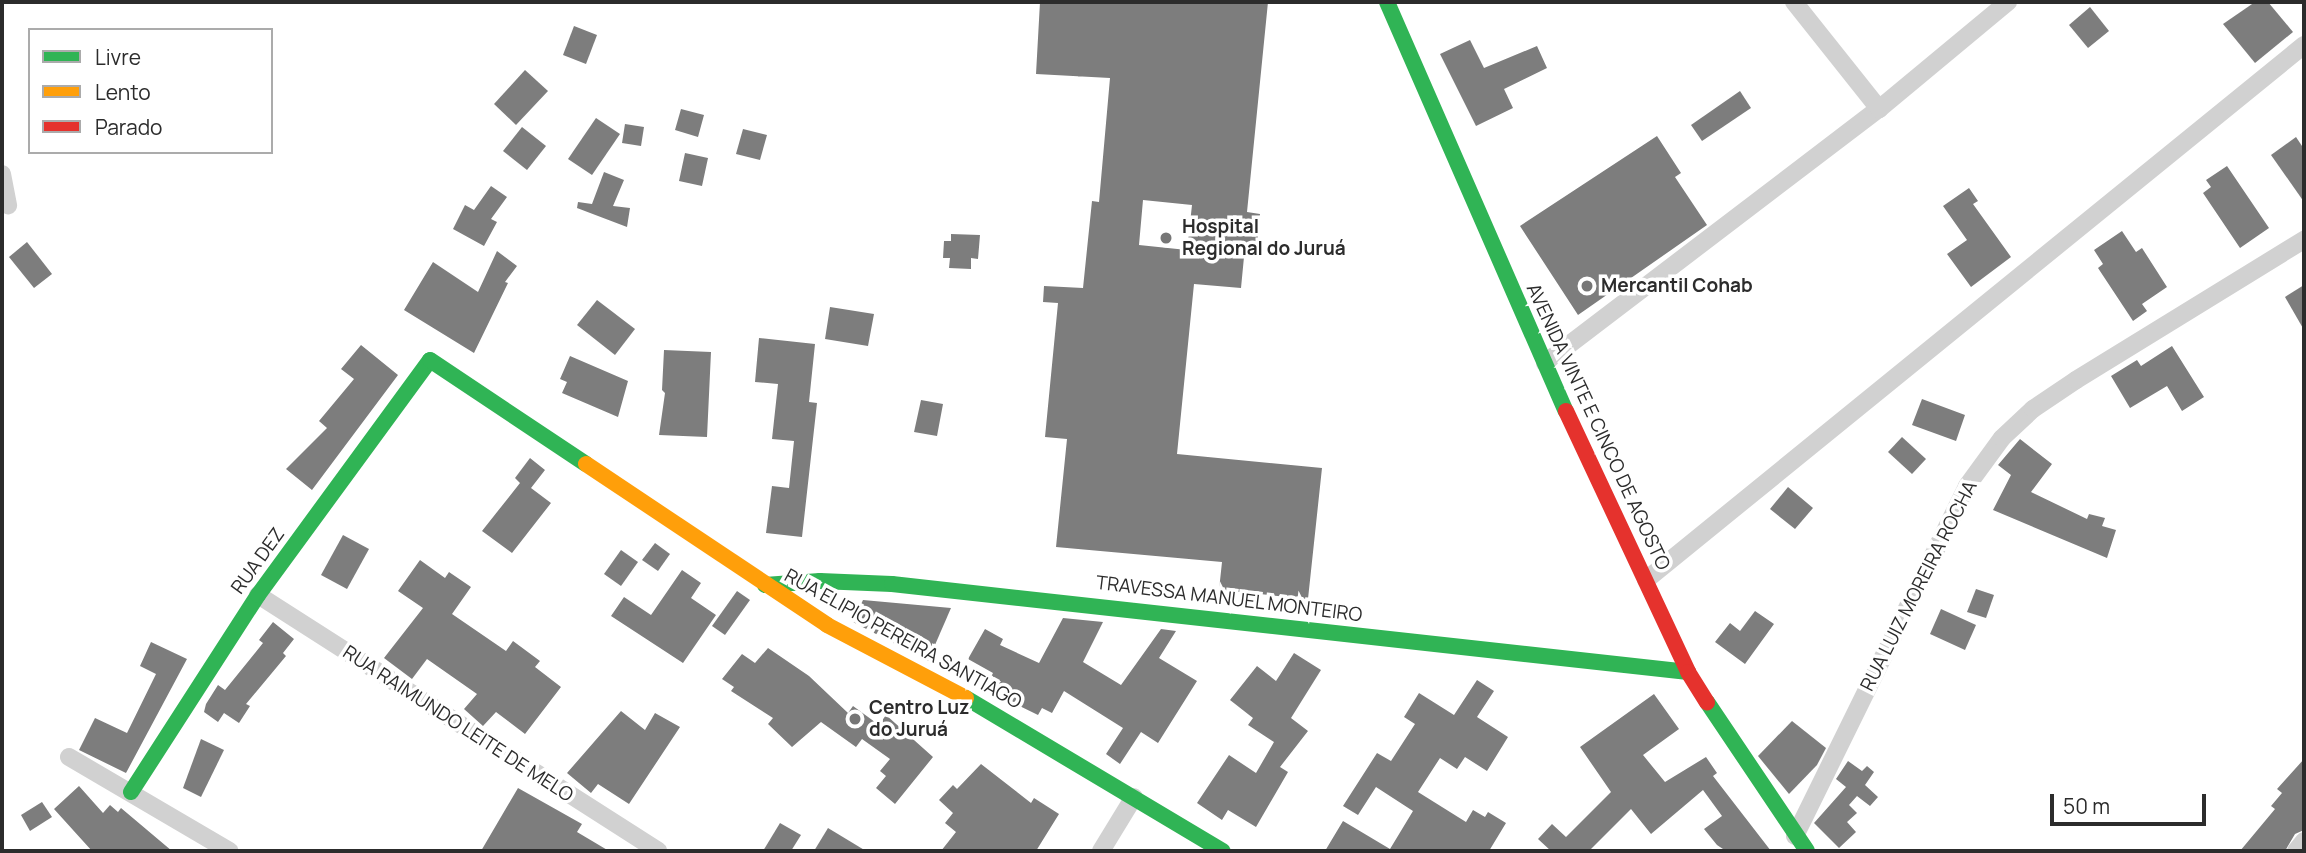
<!DOCTYPE html>
<meta charset="utf-8">
<style>
body{margin:0}
#map{position:relative;width:2306px;height:853px;overflow:hidden;background:#fff;font-family:Manrope,sans-serif}
div>[style]{position:absolute}
.building>*{inset:0;background:#7d7d7d}
.street>*{height:18px;margin:-9px;padding:0 9px;transform-origin:9px;border-radius:9px;background:#d1d1d1}
.fast>*{height:16px;margin:-8px;padding:0 8px;transform-origin:8px;border-radius:8px;background:#30b455}
.slow>*{height:16px;margin:-8px;padding:0 8px;transform-origin:8px;border-radius:8px;background:#ff9f0a}
.jam>*{height:16px;margin:-8px;padding:0 8px;transform-origin:8px;border-radius:8px;background:#e5322d}
.dots>*{width:19px;height:19px;translate:-50% -50%;box-sizing:border-box;border:4px solid #fff;border-radius:50%}
span{translate:-50% -50%;white-space:nowrap;text-align:center;line-height:1.15;-webkit-text-stroke:7px #fff;paint-order:stroke}
.poi-label{font-size:19px;color:#2c2c2c;font-weight:700}
.left{translate:0 -50%;text-align:left}
.street-label{font-size:19px;color:#2c2c2c}
.frame{position:absolute;inset:0;border:4px solid #2c2c2c;pointer-events:none}
.legend{position:absolute;left:28px;top:28px;width:245px;height:126px;box-sizing:border-box;background:#fff;border:2px solid #ababab;margin:0;padding:9px 12px;list-style:none;font-size:21px;color:#2c2c2c}
.legend li{display:flex;align-items:center;gap:14px;height:35px}
.legend b{width:35px;border:2px solid #ababab}
.scale{position:absolute;left:2050px;top:794px;width:156px;height:32px;box-sizing:border-box;border:4px solid #2c2c2c;border-top:0;padding-left:9px;font-size:21px;line-height:24px;white-space:nowrap;color:#2c2c2c;-webkit-text-stroke:5px #fff;paint-order:stroke}
</style>
<div id="map">
<div class="building">
<i style="clip-path:polygon(evenodd,1040px 2px,1268px 2px,1247px 212px,1260px 214px,1256px 258px,1244px 257px,1241px 288px,1194px 284px,1177px 454px,1322px 468px,1308px 599px,1219px 590px,1222px 562px,1056px 547px,1067px 439px,1045px 437px,1058px 303px,1043px 302px,1044px 286px,1083px 288px,1092px 201px,1099px 202px,1110px 78px,1036px 74px,1040px 2px,1143px 200px,1192px 205px,1187px 250px,1139px 245px,1143px 200px)"></i>
<i style="clip-path:polygon(2255px 2px,2268px 2px,2293px 32px,2255px 63px,2223px 24px)"></i>
<i style="clip-path:polygon(2090px 7px,2109px 31px,2088px 48px,2069px 25px)"></i>
<i style="clip-path:polygon(574px 26px,597px 35px,586px 64px,563px 55px)"></i>
<i style="clip-path:polygon(1470px 40px,1484px 68px,1537px 46px,1547px 68px,1504px 89px,1513px 108px,1476px 126px,1440px 54px)"></i>
<i style="clip-path:polygon(525px 70px,548px 91px,516px 125px,494px 104px)"></i>
<i style="clip-path:polygon(1740px 91px,1751px 108px,1702px 141px,1691px 125px)"></i>
<i style="clip-path:polygon(681px 109px,704px 115px,698px 137px,675px 130px)"></i>
<i style="clip-path:polygon(596px 118px,620px 134px,592px 175px,568px 159px)"></i>
<i style="clip-path:polygon(625px 124px,644px 127px,641px 146px,622px 143px)"></i>
<i style="clip-path:polygon(522px 127px,546px 146px,527px 170px,503px 151px)"></i>
<i style="clip-path:polygon(743px 129px,767px 135px,760px 160px,736px 154px)"></i>
<i style="clip-path:polygon(1657px 136px,1681px 173px,1675px 177px,1707px 225px,1578px 315px,1520px 226px)"></i>
<i style="clip-path:polygon(2296px 137px,2304px 149px,2304px 202px,2271px 155px)"></i>
<i style="clip-path:polygon(685px 153px,708px 158px,702px 186px,679px 181px)"></i>
<i style="clip-path:polygon(2227px 166px,2269px 228px,2240px 248px,2203px 193px,2211px 187px,2206px 180px)"></i>
<i style="clip-path:polygon(604px 172px,624px 180px,613px 206px,630px 208px,627px 227px,577px 208px,578px 202px,592px 204px)"></i>
<i style="clip-path:polygon(491px 186px,507px 197px,491px 219px,497px 222px,484px 246px,453px 229px,465px 205px,474px 210px)"></i>
<i style="clip-path:polygon(1969px 188px,1978px 201px,1973px 204px,2011px 257px,1971px 287px,1947px 254px,1967px 240px,1943px 206px)"></i>
<i style="clip-path:polygon(2122px 231px,2136px 252px,2142px 248px,2167px 287px,2142px 304px,2147px 311px,2133px 321px,2098px 268px,2103px 264px,2094px 250px)"></i>
<i style="clip-path:polygon(951px 234px,980px 235px,978px 259px,971px 258px,971px 269px,949px 268px,950px 258px,943px 258px,944px 241px,951px 241px)"></i>
<i style="clip-path:polygon(27px 242px,52px 274px,34px 288px,9px 257px)"></i>
<i style="clip-path:polygon(497px 251px,517px 266px,505px 282px,508px 283px,474px 353px,404px 310px,433px 262px,478px 292px)"></i>
<i style="clip-path:polygon(2304px 285px,2304px 330px,2285px 297px)"></i>
<i style="clip-path:polygon(597px 300px,635px 329px,615px 355px,577px 325px)"></i>
<i style="clip-path:polygon(830px 307px,874px 314px,868px 346px,825px 339px)"></i>
<i style="clip-path:polygon(759px 338px,815px 344px,809px 402px,817px 403px,802px 537px,766px 533px,772px 486px,789px 488px,794px 441px,772px 439px,778px 384px,755px 382px)"></i>
<i style="clip-path:polygon(361px 345px,398px 375px,312px 490px,286px 469px,327px 428px,319px 421px,354px 379px,341px 369px)"></i>
<i style="clip-path:polygon(2172px 346px,2204px 397px,2182px 411px,2167px 386px,2130px 408px,2111px 376px,2137px 360px,2141px 366px)"></i>
<i style="clip-path:polygon(664px 350px,711px 352px,707px 437px,659px 435px,665px 393px,662px 390px)"></i>
<i style="clip-path:polygon(570px 356px,628px 381px,618px 417px,562px 393px,567px 382px,560px 379px)"></i>
<i style="clip-path:polygon(1922px 399px,1965px 415px,1956px 441px,1912px 425px)"></i>
<i style="clip-path:polygon(921px 400px,943px 404px,937px 436px,914px 432px)"></i>
<i style="clip-path:polygon(1902px 437px,1926px 459px,1912px 474px,1888px 452px)"></i>
<i style="clip-path:polygon(2020px 439px,2052px 464px,2031px 492px,2087px 519px,2089px 514px,2105px 518px,2102px 526px,2116px 530px,2107px 558px,1993px 510px,2011px 475px,1998px 465px)"></i>
<i style="clip-path:polygon(530px 458px,545px 470px,531px 488px,551px 503px,512px 553px,482px 531px,520px 483px,515px 478px)"></i>
<i style="clip-path:polygon(1788px 487px,1813px 508px,1795px 529px,1770px 509px)"></i>
<i style="clip-path:polygon(343px 535px,369px 549px,347px 589px,321px 575px)"></i>
<i style="clip-path:polygon(655px 543px,670px 554px,658px 571px,642px 560px)"></i>
<i style="clip-path:polygon(621px 550px,638px 562px,621px 586px,604px 574px)"></i>
<i style="clip-path:polygon(420px 560px,445px 578px,449px 572px,471px 587px,452px 614px,506px 651px,513px 641px,540px 661px,535px 667px,561px 687px,525px 734px,496px 712px,483px 726px,464px 709px,477px 694px,427px 659px,412px 679px,384px 658px,423px 608px,398px 591px)"></i>
<i style="clip-path:polygon(682px 570px,701px 583px,691px 598px,716px 615px,683px 663px,611px 616px,624px 597px,651px 615px)"></i>
<i style="clip-path:polygon(1976px 589px,1994px 595px,1986px 618px,1967px 612px)"></i>
<i style="clip-path:polygon(737px 591px,750px 600px,725px 635px,712px 626px)"></i>
<i style="clip-path:polygon(863px 600px,951px 608px,928px 661px,853px 622px)"></i>
<i style="clip-path:polygon(1941px 609px,1976px 625px,1965px 650px,1930px 634px)"></i>
<i style="clip-path:polygon(1755px 611px,1774px 624px,1745px 664px,1715px 642px,1730px 623px,1740px 631px)"></i>
<i style="clip-path:polygon(1063px 618px,1103px 622px,1083px 662px,1121px 685px,1161px 629px,1176px 631px,1159px 658px,1197px 681px,1158px 743px,1141px 732px,1120px 764px,1106px 754px,1123px 728px,1064px 691px,1052px 713px,1042px 708px,1038px 715px,985px 689px,993px 673px,968px 659px,985px 629px,1003px 639px,1000px 645px,1039px 663px)"></i>
<i style="clip-path:polygon(273px 622px,294px 639px,283px 653px,286px 656px,246px 704px,250px 706px,239px 723px,224px 713px,218px 722px,204px 712px,206px 704px,218px 685px,225px 690px,263px 643px,259px 640px)"></i>
<i style="clip-path:polygon(151px 642px,187px 659px,126px 773px,79px 750px,95px 718px,127px 733px,156px 674px,140px 666px)"></i>
<i style="clip-path:polygon(768px 648px,809px 676px,848px 713px,853px 706px,879px 725px,886px 715px,933px 757px,895px 804px,876px 788px,886px 776px,880px 771px,890px 759px,862px 739px,856px 747px,821px 722px,792px 747px,768px 724px,773px 718px,731px 691px,734px 687px,722px 679px,742px 654px,755px 663px)"></i>
<i style="clip-path:polygon(1294px 653px,1321px 670px,1291px 718px,1308px 731px,1280px 767px,1288px 772px,1256px 827px,1228px 810px,1222px 820px,1197px 803px,1229px 755px,1256px 773px,1274px 742px,1248px 725px,1253px 718px,1230px 700px,1257px 666px,1276px 681px)"></i>
<i style="clip-path:polygon(1477px 680px,1494px 691px,1477px 717px,1508px 737px,1487px 771px,1465px 757px,1457px 769px,1440px 758px,1418px 792px,1466px 822px,1473px 810px,1485px 817px,1488px 812px,1506px 823px,1489px 851px,1325px 851px,1343px 821px,1390px 849px,1413px 811px,1376px 787px,1358px 815px,1343px 806px,1377px 753px,1391px 761px,1415px 724px,1404px 717px,1419px 693px,1454px 715px)"></i>
<i style="clip-path:polygon(1654px 694px,1679px 729px,1643px 755px,1665px 782px,1706px 757px,1717px 773px,1713px 776px,1771px 851px,1726px 851px,1717px 845px,1704px 829px,1722px 816px,1703px 790px,1651px 834px,1631px 809px,1589px 851px,1551px 851px,1538px 839px,1552px 824px,1566px 837px,1611px 792px,1580px 747px)"></i>
<i style="clip-path:polygon(621px 711px,645px 730px,655px 713px,680px 727px,629px 804px,598px 784px,591px 793px,567px 773px)"></i>
<i style="clip-path:polygon(1792px 721px,1826px 748px,1817px 765px,1789px 794px,1758px 756px)"></i>
<i style="clip-path:polygon(201px 739px,224px 750px,201px 797px,183px 788px)"></i>
<i style="clip-path:polygon(2304px 759px,2304px 830px,2295px 834px,2285px 851px,2240px 851px,2275px 809px,2271px 806px,2282px 793px,2277px 789px)"></i>
<i style="clip-path:polygon(1848px 761px,1862px 771px,1867px 766px,1874px 772px,1865px 785px,1878px 797px,1870px 806px,1857px 796px,1849px 805px,1857px 813px,1847px 822px,1856px 832px,1839px 848px,1814px 823px,1846px 787px,1836px 779px)"></i>
<i style="clip-path:polygon(981px 764px,1031px 803px,1034px 798px,1059px 814px,1036px 851px,941px 851px,956px 832px,945px 823px,953px 813px,939px 800px,953px 785px,957px 789px)"></i>
<i style="clip-path:polygon(79px 786px,103px 813px,110px 805px,118px 812px,121px 808px,172px 851px,92px 851px,54px 809px)"></i>
<i style="clip-path:polygon(518px 788px,582px 824px,577px 832px,609px 851px,481px 851px)"></i>
<i style="clip-path:polygon(42px 802px,52px 817px,30px 831px,21px 815px)"></i>
<i style="clip-path:polygon(780px 823px,801px 835px,791px 851px,763px 851px)"></i>
<i style="clip-path:polygon(828px 828px,866px 851px,814px 851px)"></i>
</div>
<div class="street">
<i style="left:1794px;top:2px;width:137px;rotate:51.5deg"></i>
<i style="left:2px;top:174px;width:32px;rotate:79deg"></i>
<i style="left:1545px;top:363px;width:420px;rotate:-37.3deg"></i>
<i style="left:1879px;top:109px;width:168px;rotate:-39.7deg"></i>
<i style="left:1646px;top:580px;width:848px;rotate:-39.11deg"></i>
<i style="left:258px;top:595px;width:475px;rotate:32.6deg"></i>
<i style="left:69px;top:757px;width:186px;rotate:30.4deg"></i>
<i style="left:1795px;top:836px;width:390px;rotate:-63.8deg"></i>
<i style="left:1967px;top:486px;width:59px;rotate:-53.9deg"></i>
<i style="left:2002px;top:438px;width:42px;rotate:-43.1deg"></i>
<i style="left:2033px;top:409px;width:52px;rotate:-34deg"></i>
<i style="left:2076px;top:380px;width:268px;rotate:-31.6deg"></i>
<i style="left:1101px;top:851px;width:63px;rotate:-58.6deg"></i>
<i style="left:2296px;top:851px;width:13px;rotate:-51deg"></i>
</div>
<div class="fast">
<i style="left:1387px;top:2px;width:446px;rotate:66.4deg"></i>
<i style="left:765px;top:585px;width:55px;rotate:-4.2deg"></i>
<i style="left:820px;top:581px;width:72px;rotate:2.4deg"></i>
<i style="left:892px;top:584px;width:801px;rotate:6.31deg"></i>
<i style="left:966px;top:698px;width:299px;rotate:30.8deg"></i>
<i style="left:1707px;top:702px;width:179px;rotate:56.1deg"></i>
<i style="left:131px;top:792px;width:234px;rotate:-57.2deg"></i>
<i style="left:258px;top:595px;width:291px;rotate:-53.8deg"></i>
<i style="left:430px;top:360px;width:187px;rotate:33.7deg"></i>
</div>
<div class="slow">
<i style="left:586px;top:464px;width:290px;rotate:33.7deg"></i>
<i style="left:827px;top:625px;width:157px;rotate:27.7deg"></i>
</div>
<div class="jam">
<i style="left:1566px;top:411px;width:288px;rotate:64.9deg"></i>
<i style="left:1688px;top:672px;width:36px;rotate:58deg"></i>
</div>
<div class="dots">
<i style="left:1166px;top:238px;background:#767676"></i>
<i style="left:1587px;top:286px;background:#767676"></i>
<i style="left:855px;top:719px;background:#767676"></i>
</div>
<div class="poi-label">
<span class="left" style="left:1182px;top:238px">Hospital<br>Regional do Juruá</span>
<span class="left" style="left:1601px;top:286px">Mercantil Cohab</span>
<span class="left" style="left:869px;top:719px">Centro Luz<br>do Juruá</span>
</div>
<div class="street-label">
<span style="left:1598px;top:427px;rotate:65deg">AVENIDA VINTE E CINCO DE AGOSTO</span>
<span style="left:258px;top:561px;rotate:-54deg">RUA DEZ</span>
<span style="left:1919px;top:586px;rotate:-63deg">RUA LUIZ MOREIRA ROCHA</span>
<span style="left:1229px;top:599px;rotate:7deg">TRAVESSA MANUEL MONTEIRO</span>
<span style="left:903px;top:639px;rotate:29deg">RUA ELIPIO PEREIRA SANTIAGO</span>
<span style="left:458px;top:724px;rotate:33deg">RUA RAIMUNDO LEITE DE MELO</span>
</div>
<div class="frame"></div>
<ul class="legend">
<li><b style="height:9px;background:#30b455"></b>Livre</li>
<li><b style="height:9px;background:#ff9f0a"></b>Lento</li>
<li><b style="height:9px;background:#e5322d"></b>Parado</li>
</ul>
<div class="scale">50 m</div>
</div>
